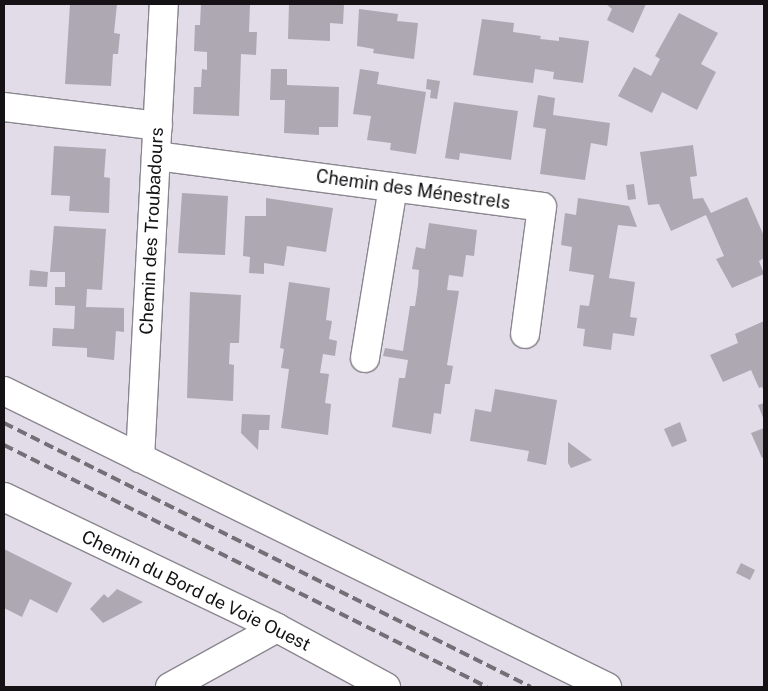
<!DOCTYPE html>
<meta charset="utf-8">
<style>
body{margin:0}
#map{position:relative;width:768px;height:691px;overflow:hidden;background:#e1dce7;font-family:"Public Sans",sans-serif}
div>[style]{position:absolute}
.building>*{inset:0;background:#ada8b2}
.roads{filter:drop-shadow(1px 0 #8a868f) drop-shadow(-1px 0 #8a868f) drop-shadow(0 1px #8a868f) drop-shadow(0 -1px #8a868f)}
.street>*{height:28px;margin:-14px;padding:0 14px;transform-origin:14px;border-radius:14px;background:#fff}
.rail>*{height:4px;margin-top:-2px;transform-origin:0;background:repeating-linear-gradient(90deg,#736f76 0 10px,transparent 0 15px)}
span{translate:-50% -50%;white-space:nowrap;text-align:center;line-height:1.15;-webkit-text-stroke:4px #fff;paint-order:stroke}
.street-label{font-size:18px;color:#141215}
.frame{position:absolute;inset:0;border:5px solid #141215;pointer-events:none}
</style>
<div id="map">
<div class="building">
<i style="clip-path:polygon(70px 4px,117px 4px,114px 33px,120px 34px,118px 54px,113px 54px,111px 86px,65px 84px)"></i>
<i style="clip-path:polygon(201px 4px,250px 4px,249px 32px,257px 32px,256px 55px,241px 54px,239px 116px,193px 114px,194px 87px,201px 87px,202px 69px,207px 70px,207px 52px,194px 51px,195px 25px,200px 25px)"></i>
<i style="clip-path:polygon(289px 4px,344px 4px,343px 24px,330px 23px,330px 41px,288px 39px)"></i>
<i style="clip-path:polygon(606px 4px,646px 4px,633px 33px,607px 20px,612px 9px)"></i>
<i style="clip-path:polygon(359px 9px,398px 14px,397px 21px,418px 23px,414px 59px,373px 53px,374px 49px,357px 46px)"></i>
<i style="clip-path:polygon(679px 13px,718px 33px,701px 64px,716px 72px,697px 110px,662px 92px,652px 113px,618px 96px,634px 67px,651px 76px,660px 59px,655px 56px)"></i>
<i style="clip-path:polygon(482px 19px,514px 23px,513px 32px,541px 36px,540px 39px,559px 41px,559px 37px,589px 41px,583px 83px,553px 79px,554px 72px,535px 69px,533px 83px,473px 75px)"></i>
<i style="clip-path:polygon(271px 69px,287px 69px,287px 85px,339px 87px,338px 127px,319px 127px,319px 135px,284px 133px,285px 100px,270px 100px)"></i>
<i style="clip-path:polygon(360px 69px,379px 72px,377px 84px,426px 92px,416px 154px,390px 150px,391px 143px,367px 140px,371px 116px,353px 114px)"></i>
<i style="clip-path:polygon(427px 79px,440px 81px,437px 99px,430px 98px,431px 90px,426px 89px)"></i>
<i style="clip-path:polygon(538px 95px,555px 98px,553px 115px,610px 123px,607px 146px,591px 143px,585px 180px,540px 174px,546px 129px,533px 127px)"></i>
<i style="clip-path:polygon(454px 102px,518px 111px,511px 160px,460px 153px,459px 160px,445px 158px)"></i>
<i style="clip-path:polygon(693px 145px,697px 176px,690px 177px,693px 199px,703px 198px,711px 213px,747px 197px,764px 236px,764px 258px,759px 261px,764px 274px,732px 288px,716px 259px,724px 256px,706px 215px,671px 231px,659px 204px,648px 205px,640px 152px)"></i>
<i style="clip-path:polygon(54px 146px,106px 149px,104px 177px,110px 178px,109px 213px,69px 211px,70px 196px,51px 195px)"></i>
<i style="clip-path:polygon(634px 184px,636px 199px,628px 200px,626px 185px)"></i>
<i style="clip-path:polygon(182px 193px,228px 196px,225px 255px,178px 253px)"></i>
<i style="clip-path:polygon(266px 198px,333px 208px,326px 252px,287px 246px,284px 266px,264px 263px,264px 274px,249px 273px,250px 257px,243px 256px,245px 216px,266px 216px)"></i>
<i style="clip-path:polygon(578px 198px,629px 206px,637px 227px,618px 225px,609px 278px,635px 282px,630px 317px,637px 318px,634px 336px,613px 333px,611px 350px,583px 346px,585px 329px,577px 328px,580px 305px,589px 306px,594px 275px,569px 271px,572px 247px,561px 245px,565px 213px,576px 215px)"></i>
<i style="clip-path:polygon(429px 223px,477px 230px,474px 256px,466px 255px,463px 277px,449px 275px,447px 290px,459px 291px,447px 365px,453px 366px,450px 384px,445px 384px,441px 414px,434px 413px,431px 434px,392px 427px,399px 378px,405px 378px,408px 360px,383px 356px,385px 348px,403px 351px,410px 306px,415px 306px,418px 285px,419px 270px,412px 269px,416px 247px,425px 249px)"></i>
<i style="clip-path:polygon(54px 226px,106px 229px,102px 290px,87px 289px,86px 307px,124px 308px,124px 332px,116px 331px,114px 360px,87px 357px,87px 348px,52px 346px,53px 328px,74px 329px,75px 306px,55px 305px,55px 287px,65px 287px,65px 272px,50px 272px)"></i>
<i style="clip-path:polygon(30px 270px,48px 272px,47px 287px,29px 286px)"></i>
<i style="clip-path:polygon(289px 282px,330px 288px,326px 320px,332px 321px,329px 339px,337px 341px,335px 356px,323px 354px,320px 373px,329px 374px,325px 403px,331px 404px,328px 435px,281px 428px,289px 369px,281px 368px,284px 349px,280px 348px)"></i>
<i style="clip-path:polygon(190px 292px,241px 295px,239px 343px,230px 343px,229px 364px,234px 365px,233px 401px,187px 398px)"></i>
<i style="clip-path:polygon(764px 321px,764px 391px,762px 387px,759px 388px,751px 370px,723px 382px,710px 355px,738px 343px,735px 334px)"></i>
<i style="clip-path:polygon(495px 389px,557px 400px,546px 465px,527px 461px,529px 451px,470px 441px,475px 409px,491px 412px)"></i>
<i style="clip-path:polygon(764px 403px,764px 420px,758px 405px)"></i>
<i style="clip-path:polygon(242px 414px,270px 415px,269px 430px,259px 430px,258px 450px,241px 433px)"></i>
<i style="clip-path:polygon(680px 422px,687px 441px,672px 447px,664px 429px)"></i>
<i style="clip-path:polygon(764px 428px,764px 457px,762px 458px,751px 433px)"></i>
<i style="clip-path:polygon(568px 442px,592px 460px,571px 468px,568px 463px)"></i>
<i style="clip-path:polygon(4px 549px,72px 583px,57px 613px,30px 599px,22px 617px,4px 608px)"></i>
<i style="clip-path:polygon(741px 563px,755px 570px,750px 580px,736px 573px)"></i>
<i style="clip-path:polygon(117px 589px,143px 602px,103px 623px,90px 609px,104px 594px,108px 598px)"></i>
</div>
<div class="roads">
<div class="street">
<i style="left:4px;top:107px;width:155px;rotate:7deg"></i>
<i style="left:156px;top:156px;width:389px;rotate:7.5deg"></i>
<i style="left:542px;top:207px;width:128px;rotate:97.6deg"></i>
<i style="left:365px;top:358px;width:173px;rotate:-80.7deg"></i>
<i style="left:4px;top:391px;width:672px;rotate:26.15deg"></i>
<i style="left:140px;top:458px;width:455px;rotate:-87deg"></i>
<i style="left:4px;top:497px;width:303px;rotate:25.6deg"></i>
<i style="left:277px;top:628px;width:124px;rotate:28.4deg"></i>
<i style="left:170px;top:687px;width:122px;rotate:-28.9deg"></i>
</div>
</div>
<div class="rail">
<i style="left:4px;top:423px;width:589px;rotate:26.61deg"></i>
<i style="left:4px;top:445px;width:540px;rotate:26.61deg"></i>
</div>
<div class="street-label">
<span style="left:413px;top:190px;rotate:8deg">Chemin des Ménestrels</span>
<span style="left:152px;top:231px;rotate:-87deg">Chemin des Troubadours</span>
<span style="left:196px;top:591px;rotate:26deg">Chemin du Bord de Voie Ouest</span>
</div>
<div class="frame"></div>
</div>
